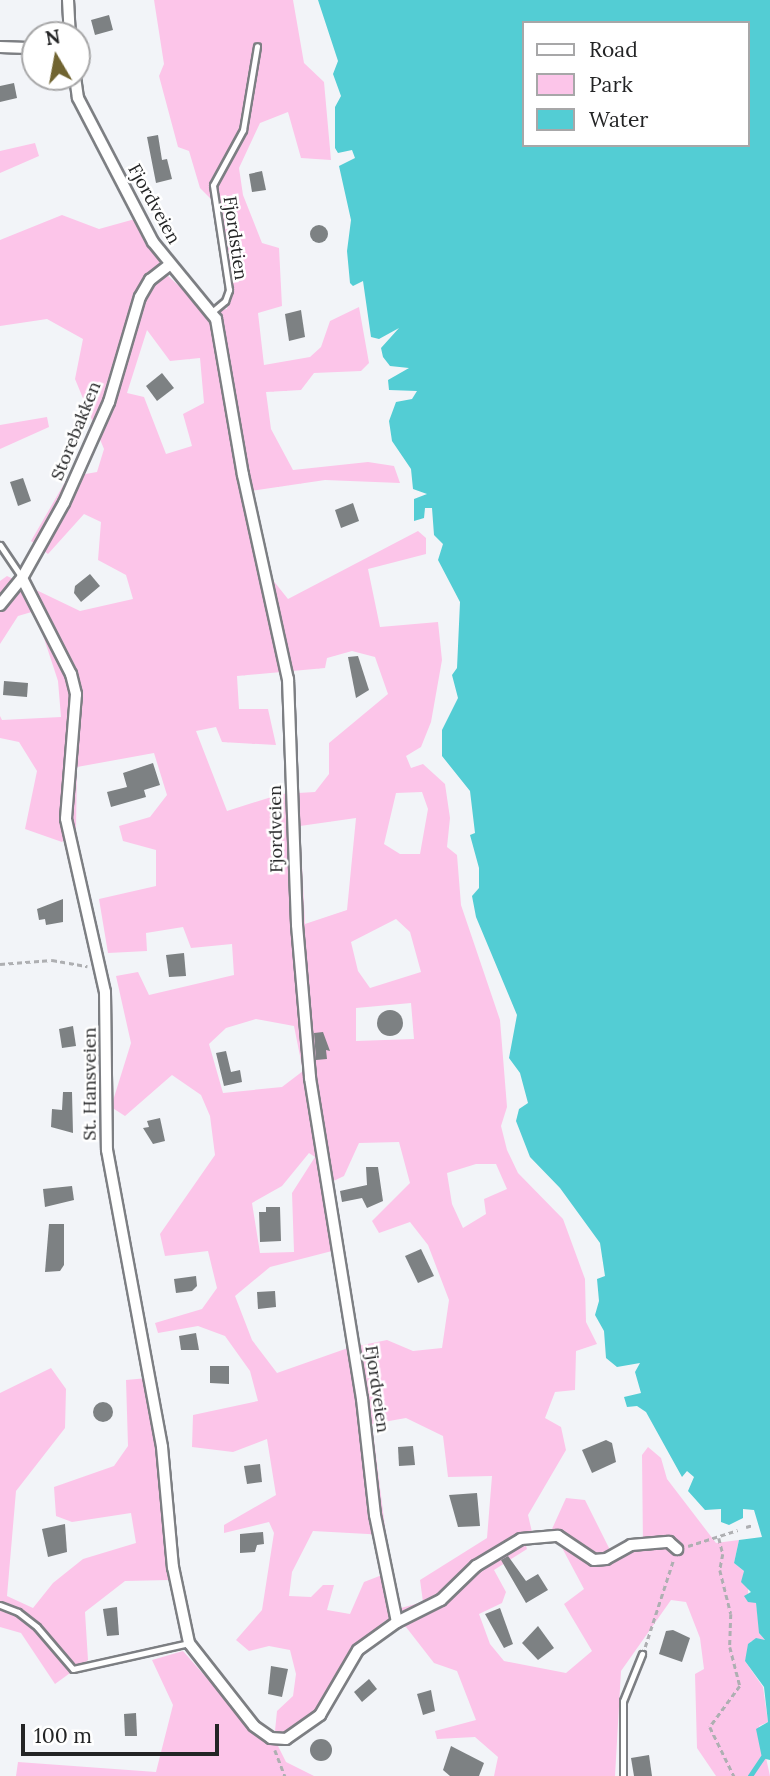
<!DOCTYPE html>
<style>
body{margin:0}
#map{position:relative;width:770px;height:1776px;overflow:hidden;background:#f2f4f8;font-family:Lora,serif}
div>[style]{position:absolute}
.green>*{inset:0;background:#fcc5e9}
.water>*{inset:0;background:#53cdd4}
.stream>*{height:4.5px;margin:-2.25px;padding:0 2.25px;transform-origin:2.25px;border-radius:2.25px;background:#53cdd4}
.building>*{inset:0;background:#7d8183}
.round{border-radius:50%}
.path>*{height:2.5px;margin-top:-1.25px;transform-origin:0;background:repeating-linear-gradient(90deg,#aeafb2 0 5px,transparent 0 8.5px)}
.roads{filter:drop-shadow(2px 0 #7d7f83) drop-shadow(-2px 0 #7d7f83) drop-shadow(0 2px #7d7f83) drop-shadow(0 -2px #7d7f83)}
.service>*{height:5px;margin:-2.5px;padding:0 2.5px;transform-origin:2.5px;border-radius:2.5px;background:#fff}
.minor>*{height:10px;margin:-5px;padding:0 5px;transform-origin:5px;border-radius:5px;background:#fff}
span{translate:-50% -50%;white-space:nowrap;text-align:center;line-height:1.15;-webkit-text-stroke:5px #fff;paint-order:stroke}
.street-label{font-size:18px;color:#232425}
.legend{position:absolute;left:522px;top:21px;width:228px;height:126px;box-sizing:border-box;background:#fff;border:2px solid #a7a7a8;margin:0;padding:9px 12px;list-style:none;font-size:21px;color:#232425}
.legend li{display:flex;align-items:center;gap:14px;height:35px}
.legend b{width:35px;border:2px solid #a7a7a8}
.north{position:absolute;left:21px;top:21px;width:70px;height:70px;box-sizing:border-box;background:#fff;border:2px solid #a7a7a8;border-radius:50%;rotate:350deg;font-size:19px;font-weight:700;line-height:28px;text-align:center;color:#232425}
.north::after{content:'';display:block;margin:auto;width:24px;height:32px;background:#706431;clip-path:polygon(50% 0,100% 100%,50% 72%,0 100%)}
.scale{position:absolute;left:21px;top:1724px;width:198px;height:32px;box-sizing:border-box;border:4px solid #232425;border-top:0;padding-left:9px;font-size:21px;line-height:24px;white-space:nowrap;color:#232425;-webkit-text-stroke:5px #fff;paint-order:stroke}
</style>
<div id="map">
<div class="green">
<i style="clip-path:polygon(evenodd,154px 0,293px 0,304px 63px,324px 82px,331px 160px,301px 158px,288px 112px,260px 123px,239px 168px,243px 195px,262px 243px,279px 248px,282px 306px,258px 313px,264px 365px,310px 357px,321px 347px,330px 321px,359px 307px,369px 363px,361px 371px,314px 373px,301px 390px,266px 392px,271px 429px,293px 470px,368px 462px,394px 466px,400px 483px,325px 480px,251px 491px,272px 579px,288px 599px,418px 531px,426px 538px,426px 554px,368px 569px,380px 627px,438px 622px,442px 660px,431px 722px,421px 747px,406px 756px,411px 768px,423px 764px,445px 784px,450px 818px,447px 847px,457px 855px,461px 905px,500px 1020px,507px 1107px,501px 1126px,507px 1150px,518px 1173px,563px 1219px,585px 1279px,586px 1322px,597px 1344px,576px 1351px,575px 1390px,555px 1392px,545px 1418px,561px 1427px,566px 1450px,528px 1515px,532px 1532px,523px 1536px,527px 1549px,494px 1570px,506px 1592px,502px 1603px,479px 1614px,490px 1644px,504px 1661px,566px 1673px,592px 1651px,564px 1604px,584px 1589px,552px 1529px,566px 1498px,585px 1500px,611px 1552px,643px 1547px,642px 1455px,648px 1447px,661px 1458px,667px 1479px,716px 1543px,739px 1540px,734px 1563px,744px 1571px,742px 1583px,748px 1586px,748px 1599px,756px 1603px,760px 1634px,765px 1640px,751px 1641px,745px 1661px,763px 1687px,768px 1722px,759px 1726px,770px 1776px,716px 1776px,697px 1748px,695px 1674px,704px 1669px,700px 1638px,686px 1602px,671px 1600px,621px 1671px,615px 1776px,494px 1776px,498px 1757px,475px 1737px,437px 1739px,435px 1731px,476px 1720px,457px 1671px,434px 1663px,406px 1627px,386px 1620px,351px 1649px,324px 1701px,301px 1729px,278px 1746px,286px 1762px,314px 1776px,16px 1776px,18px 1762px,156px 1772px,173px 1705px,152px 1660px,183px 1651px,254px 1732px,267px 1739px,275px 1731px,277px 1711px,293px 1696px,296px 1674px,290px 1650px,269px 1646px,249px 1651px,236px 1640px,262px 1610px,274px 1533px,269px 1522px,224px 1533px,224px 1525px,276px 1495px,267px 1439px,233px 1452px,192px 1447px,193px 1415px,258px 1401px,250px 1371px,225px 1336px,198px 1326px,158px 1333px,155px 1323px,202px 1309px,217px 1288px,208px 1251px,165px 1256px,160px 1234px,215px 1155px,210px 1116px,201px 1095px,172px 1075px,125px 1116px,111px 1107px,131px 1043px,116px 976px,138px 972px,149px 995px,234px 975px,232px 944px,191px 948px,183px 927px,146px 933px,147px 951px,108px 953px,99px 899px,156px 886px,156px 850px,123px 841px,119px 826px,150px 817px,167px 795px,154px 753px,77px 767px,76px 828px,62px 842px,25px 829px,37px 771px,19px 742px,0 738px,0 716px,2px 720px,61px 717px,58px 681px,35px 611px,18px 616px,0 644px,0 581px,7px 576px,80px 611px,133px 599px,126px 575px,98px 560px,101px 522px,84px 514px,48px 554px,31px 541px,68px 477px,97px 472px,104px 449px,75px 379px,83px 339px,47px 319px,0 326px,0 240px,62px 215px,99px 229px,135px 219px,166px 274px,206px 311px,227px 309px,230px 276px,212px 200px,200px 188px,189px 151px,178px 147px,159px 76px,164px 64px,154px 0,147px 330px,170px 361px,200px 358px,204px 403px,183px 414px,192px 446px,166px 454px,144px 397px,127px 393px,147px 330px,154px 0,352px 651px,375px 657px,388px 694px,329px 743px,329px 774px,315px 792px,281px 794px,227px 811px,196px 731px,216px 727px,222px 742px,276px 745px,268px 709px,239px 709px,237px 676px,325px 668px,327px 658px,352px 651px,154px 0,422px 792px,428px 809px,420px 854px,400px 854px,384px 844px,396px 793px,422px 792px,154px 0,356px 818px,347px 910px,305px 924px,300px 826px,356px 818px,154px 0,396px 919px,410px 932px,421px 972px,370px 988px,358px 971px,351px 942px,396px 919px,154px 0,411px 1003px,414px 1039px,356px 1041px,356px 1008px,411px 1003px,154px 0,256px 1019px,294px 1026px,303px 1071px,282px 1087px,223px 1093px,209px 1044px,226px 1028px,256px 1019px,154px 0,399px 1142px,410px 1183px,372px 1221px,379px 1233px,410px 1222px,428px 1245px,449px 1300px,442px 1348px,413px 1351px,387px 1340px,348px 1348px,277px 1373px,252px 1340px,235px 1296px,270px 1267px,332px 1251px,323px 1186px,344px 1176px,359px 1143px,399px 1142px,154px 0,309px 1153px,315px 1157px,292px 1193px,294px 1252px,260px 1253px,252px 1203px,282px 1186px,309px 1153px,154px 0,476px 1164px,496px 1164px,507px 1189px,484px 1199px,486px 1214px,463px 1228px,452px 1204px,447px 1173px,476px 1164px,154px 0,406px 1418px,443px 1436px,448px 1477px,492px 1476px,487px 1538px,420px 1580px,423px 1602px,401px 1608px,382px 1575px,364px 1582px,350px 1614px,327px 1610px,334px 1585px,323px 1585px,311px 1597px,289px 1596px,292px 1572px,313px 1531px,386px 1535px,372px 1424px,406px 1418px)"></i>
<i style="clip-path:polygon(35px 143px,39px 156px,0 173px,0 151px)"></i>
<i style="clip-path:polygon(47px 417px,49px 427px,0 449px,0 425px)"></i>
<i style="clip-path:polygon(51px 1368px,66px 1389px,65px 1428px,16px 1491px,7px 1596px,33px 1608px,53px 1583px,83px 1559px,136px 1543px,131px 1513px,72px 1522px,56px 1516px,54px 1487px,114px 1466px,128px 1446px,126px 1380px,148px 1378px,162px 1465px,169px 1580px,125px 1581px,85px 1612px,88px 1660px,55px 1684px,21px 1633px,0 1627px,0 1393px)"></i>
</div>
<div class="water">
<i style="clip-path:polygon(evenodd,318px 0,770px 0,770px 1760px,762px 1758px,756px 1729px,768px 1722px,764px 1687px,745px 1661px,748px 1644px,756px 1638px,765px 1640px,759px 1633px,756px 1603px,748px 1602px,744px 1596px,751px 1592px,741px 1582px,744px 1571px,734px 1563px,739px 1540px,762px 1537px,754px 1510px,743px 1509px,743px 1518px,729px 1525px,721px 1522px,721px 1509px,705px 1510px,688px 1491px,694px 1477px,687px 1471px,682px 1477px,646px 1412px,637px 1406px,627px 1407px,624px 1397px,641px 1393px,635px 1372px,640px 1363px,617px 1367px,606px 1358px,604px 1331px,595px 1315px,599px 1301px,597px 1279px,605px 1276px,600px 1243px,560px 1188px,530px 1157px,516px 1121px,519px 1109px,528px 1103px,520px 1073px,509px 1058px,517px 1015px,476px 917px,472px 896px,479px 888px,479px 868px,470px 835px,475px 833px,470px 791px,442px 756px,442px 730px,458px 698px,452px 675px,457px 668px,460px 602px,438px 560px,443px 544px,434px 535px,432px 508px,425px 508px,424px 518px,414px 521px,414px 499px,427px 494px,413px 489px,411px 469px,392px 441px,389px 421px,396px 402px,412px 399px,417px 391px,389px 390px,388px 380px,409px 368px,390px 366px,383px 357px,381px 348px,399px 328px,379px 339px,371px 337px,363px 281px,353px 286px,350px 283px,347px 251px,351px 220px,339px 166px,355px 158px,352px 150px,338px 153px,335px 148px,335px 107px,341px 96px,333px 74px,338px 61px,318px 0,523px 23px,747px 23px,747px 145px,523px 145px,523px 23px)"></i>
</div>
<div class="stream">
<i style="left:750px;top:1776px;width:22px;rotate:-56deg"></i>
</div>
<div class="building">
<i style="clip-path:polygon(109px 15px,113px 30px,95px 35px,91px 20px)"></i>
<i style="clip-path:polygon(14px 83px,17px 98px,0 102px,0 86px)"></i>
<i style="clip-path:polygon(158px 135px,162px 160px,167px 159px,172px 179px,156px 183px,147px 137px)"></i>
<i style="clip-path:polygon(262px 171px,266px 190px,252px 192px,249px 174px)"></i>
<i class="round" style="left:310px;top:225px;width:18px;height:18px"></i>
<i style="clip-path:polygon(301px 310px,305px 337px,289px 341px,285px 314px)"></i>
<i style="clip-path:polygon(162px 373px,174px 388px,157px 401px,146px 386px)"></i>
<i style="clip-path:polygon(23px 478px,31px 501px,18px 506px,10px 482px)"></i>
<i style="clip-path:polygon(353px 503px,359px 521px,341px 528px,335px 510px)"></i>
<i style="clip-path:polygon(90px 574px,100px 586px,81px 602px,74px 593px,75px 586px)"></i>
<i style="clip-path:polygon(358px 656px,369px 690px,356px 698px,348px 657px)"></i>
<i style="clip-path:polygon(4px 681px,28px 683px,27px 697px,3px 695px)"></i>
<i style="clip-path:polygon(153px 763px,160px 785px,144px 790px,146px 797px,111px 807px,107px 792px,127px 787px,123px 773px)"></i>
<i style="clip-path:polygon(63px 899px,63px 922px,46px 925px,45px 919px,39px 920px,37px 909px)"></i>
<i style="clip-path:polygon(184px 953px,186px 976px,169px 977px,166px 955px)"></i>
<i class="round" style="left:377px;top:1010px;width:26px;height:26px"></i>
<i style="clip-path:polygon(73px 1026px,76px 1046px,62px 1048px,59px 1029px)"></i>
<i style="clip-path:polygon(323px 1032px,330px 1051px,326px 1050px,327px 1059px,316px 1060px,314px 1033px)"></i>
<i style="clip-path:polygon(226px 1051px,231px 1072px,240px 1070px,242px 1082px,224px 1086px,216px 1053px)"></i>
<i style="clip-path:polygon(63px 1092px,72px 1092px,73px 1133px,51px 1127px,52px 1109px,62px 1110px)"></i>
<i style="clip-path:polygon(160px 1118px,165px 1141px,153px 1144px,143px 1128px,149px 1127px,147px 1121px)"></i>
<i style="clip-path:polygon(366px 1167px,378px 1167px,383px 1201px,367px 1208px,362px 1198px,342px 1202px,340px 1191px,367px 1185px)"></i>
<i style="clip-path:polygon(72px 1186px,74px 1200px,45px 1207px,43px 1189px)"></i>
<i style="clip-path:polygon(266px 1207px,280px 1207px,281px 1241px,260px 1242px,259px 1212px,266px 1212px)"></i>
<i style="clip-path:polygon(49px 1224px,64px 1224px,64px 1265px,60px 1271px,45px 1272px)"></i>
<i style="clip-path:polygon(421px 1249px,434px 1276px,418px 1283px,405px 1256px)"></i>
<i style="clip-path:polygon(196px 1276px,197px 1286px,192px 1291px,176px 1293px,174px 1279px)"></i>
<i style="clip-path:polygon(275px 1291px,276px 1307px,258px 1309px,257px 1292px)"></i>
<i style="clip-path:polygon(196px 1333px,199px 1350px,181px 1350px,179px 1336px)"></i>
<i style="clip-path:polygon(210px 1366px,229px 1366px,229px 1384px,210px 1383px)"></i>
<i class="round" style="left:93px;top:1402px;width:20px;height:20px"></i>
<i style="clip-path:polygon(606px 1440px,612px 1443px,616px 1462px,592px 1473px,582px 1450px)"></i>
<i style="clip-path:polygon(413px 1446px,415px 1465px,399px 1466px,398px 1447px)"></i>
<i style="clip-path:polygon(260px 1464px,262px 1482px,247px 1484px,244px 1466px)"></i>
<i style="clip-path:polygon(477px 1493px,480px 1526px,458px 1527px,449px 1495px)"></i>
<i style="clip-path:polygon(65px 1524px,67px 1552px,48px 1557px,42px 1529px)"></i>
<i style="clip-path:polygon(263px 1532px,264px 1544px,257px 1545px,255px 1552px,240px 1553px,240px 1534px)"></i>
<i style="clip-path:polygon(508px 1556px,526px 1581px,538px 1574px,548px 1590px,526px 1603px,501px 1560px)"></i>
<i style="clip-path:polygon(117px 1607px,119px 1635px,107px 1636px,103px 1609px)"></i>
<i style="clip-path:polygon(500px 1608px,513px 1644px,504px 1648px,485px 1614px)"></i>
<i style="clip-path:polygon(538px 1626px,554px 1648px,538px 1660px,522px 1643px)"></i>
<i style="clip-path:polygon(673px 1630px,690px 1638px,682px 1662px,659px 1654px,666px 1631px)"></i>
<i style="clip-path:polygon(271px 1666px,288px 1669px,282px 1697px,268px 1694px)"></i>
<i style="clip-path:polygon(369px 1679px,377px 1689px,362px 1702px,354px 1692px)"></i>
<i style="clip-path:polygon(431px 1690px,435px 1711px,423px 1715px,417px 1694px)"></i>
<i style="clip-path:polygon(136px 1713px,137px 1736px,125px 1736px,124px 1714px)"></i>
<i class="round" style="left:310px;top:1739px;width:22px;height:22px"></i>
<i style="clip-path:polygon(451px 1746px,484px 1763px,479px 1776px,450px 1776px,443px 1770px)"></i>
<i style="clip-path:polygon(649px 1755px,652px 1776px,634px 1776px,631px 1758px)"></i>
</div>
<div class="path">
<i style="left:0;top:964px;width:52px;rotate:-4.4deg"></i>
<i style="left:52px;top:960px;width:36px;rotate:10deg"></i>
<i style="left:746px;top:1527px;width:7px;rotate:-16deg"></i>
<i style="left:719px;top:1538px;width:16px;rotate:76deg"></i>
<i style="left:723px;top:1554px;width:16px;rotate:101deg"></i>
<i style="left:720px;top:1570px;width:45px;rotate:76deg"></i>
<i style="left:731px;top:1614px;width:33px;rotate:92deg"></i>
<i style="left:730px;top:1647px;width:40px;rotate:75.6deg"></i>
<i style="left:740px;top:1686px;width:51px;rotate:126.2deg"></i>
<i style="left:710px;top:1727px;width:55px;rotate:63.9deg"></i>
<i style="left:688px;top:1546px;width:52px;rotate:-17.7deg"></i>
<i style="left:645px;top:1647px;width:90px;rotate:-72deg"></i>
<i style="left:275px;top:1750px;width:28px;rotate:69deg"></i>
</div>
<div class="roads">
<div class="service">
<i style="left:213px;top:311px;width:16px;rotate:-40deg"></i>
<i style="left:225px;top:301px;width:12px;rotate:-70deg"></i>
<i style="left:229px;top:290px;width:106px;rotate:-98.7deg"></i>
<i style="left:213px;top:185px;width:63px;rotate:-61.4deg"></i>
<i style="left:243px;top:130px;width:85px;rotate:-80.5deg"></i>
<i style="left:0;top:545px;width:40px;rotate:56deg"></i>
<i style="left:0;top:1605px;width:19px;rotate:21deg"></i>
<i style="left:18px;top:1612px;width:24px;rotate:38deg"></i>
<i style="left:37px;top:1627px;width:55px;rotate:49.4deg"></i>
<i style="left:73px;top:1669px;width:119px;rotate:-12.6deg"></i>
<i style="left:623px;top:1776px;width:75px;rotate:-90deg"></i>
<i style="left:623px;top:1701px;width:51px;rotate:-68deg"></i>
</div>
<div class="minor">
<i style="left:68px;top:0;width:35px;rotate:87deg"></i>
<i style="left:0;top:47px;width:35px;rotate:2deg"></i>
<i style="left:75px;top:77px;width:21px;rotate:82deg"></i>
<i style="left:78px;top:98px;width:162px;rotate:62.5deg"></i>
<i style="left:153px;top:242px;width:99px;rotate:50.7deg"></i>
<i style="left:216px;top:319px;width:158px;rotate:80.2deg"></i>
<i style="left:243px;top:475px;width:209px;rotate:77.6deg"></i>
<i style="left:288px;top:679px;width:246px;rotate:87.9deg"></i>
<i style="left:297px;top:925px;width:154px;rotate:85.1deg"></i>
<i style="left:310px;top:1078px;width:325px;rotate:80.8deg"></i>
<i style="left:362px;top:1399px;width:117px;rotate:83.6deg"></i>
<i style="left:375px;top:1515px;width:109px;rotate:78.4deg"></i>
<i style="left:22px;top:578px;width:108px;rotate:63deg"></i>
<i style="left:71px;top:674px;width:21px;rotate:76deg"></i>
<i style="left:76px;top:694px;width:125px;rotate:94.6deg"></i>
<i style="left:66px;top:819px;width:177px;rotate:77.3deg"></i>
<i style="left:105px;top:992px;width:158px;rotate:89.3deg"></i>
<i style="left:107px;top:1150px;width:302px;rotate:79.5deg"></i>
<i style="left:162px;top:1447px;width:121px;rotate:84.8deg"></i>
<i style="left:173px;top:1567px;width:78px;rotate:78.1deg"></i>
<i style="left:189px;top:1643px;width:105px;rotate:51.9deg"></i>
<i style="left:254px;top:1726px;width:21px;rotate:35deg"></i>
<i style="left:271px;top:1738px;width:15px;rotate:4deg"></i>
<i style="left:286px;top:1739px;width:42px;rotate:-35.2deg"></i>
<i style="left:320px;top:1715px;width:75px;rotate:-59.7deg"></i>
<i style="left:358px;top:1650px;width:48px;rotate:-35.7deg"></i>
<i style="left:397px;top:1622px;width:49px;rotate:-26.6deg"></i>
<i style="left:441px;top:1600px;width:49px;rotate:-44.2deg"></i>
<i style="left:476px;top:1566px;width:52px;rotate:-31deg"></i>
<i style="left:521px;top:1539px;width:37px;rotate:-5deg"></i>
<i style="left:558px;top:1536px;width:43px;rotate:33.7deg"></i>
<i style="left:594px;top:1560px;width:12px;rotate:-5deg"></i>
<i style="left:606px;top:1559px;width:29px;rotate:-29deg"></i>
<i style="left:631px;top:1545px;width:38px;rotate:-5deg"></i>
<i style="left:669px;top:1542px;width:11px;rotate:41deg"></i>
<i style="left:0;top:605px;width:35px;rotate:-51deg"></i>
<i style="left:22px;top:578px;width:86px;rotate:-60.8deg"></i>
<i style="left:64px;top:503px;width:111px;rotate:-66deg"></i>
<i style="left:109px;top:402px;width:109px;rotate:-73.6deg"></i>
<i style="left:140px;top:297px;width:20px;rotate:-60deg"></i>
<i style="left:150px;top:280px;width:24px;rotate:-38deg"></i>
</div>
</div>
<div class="street-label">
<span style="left:154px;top:204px;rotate:61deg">Fjordveien</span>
<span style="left:235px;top:238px;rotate:82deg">Fjordstien</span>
<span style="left:76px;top:431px;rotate:-68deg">Storebakken</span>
<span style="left:276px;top:829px;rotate:-91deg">Fjordveien</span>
<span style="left:90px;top:1084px;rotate:-90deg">St. Hansveien</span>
<span style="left:377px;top:1389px;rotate:82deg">Fjordveien</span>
</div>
<ul class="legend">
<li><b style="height:9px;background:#fff"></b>Road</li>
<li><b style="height:19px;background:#fcc5e9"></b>Park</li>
<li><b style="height:19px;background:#53cdd4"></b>Water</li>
</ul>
<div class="north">N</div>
<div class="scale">100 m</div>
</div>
